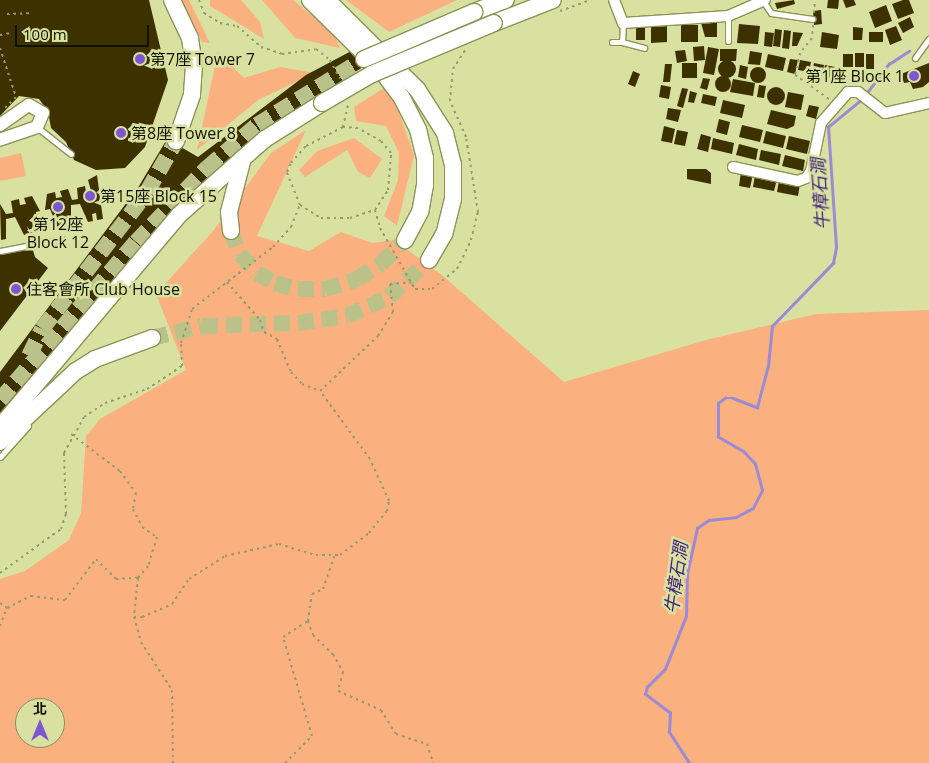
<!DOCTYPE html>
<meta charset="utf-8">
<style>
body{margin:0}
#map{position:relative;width:929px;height:763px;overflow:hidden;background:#d9e1a1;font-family:"Open Sans","Noto Sans TC",sans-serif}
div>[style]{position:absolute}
.green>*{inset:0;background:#fbb080}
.stream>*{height:2.5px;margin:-1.25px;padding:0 1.25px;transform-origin:1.25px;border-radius:1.25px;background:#9b8bd4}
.building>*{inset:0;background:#3d3100}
.round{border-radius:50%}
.primary-tunnel>*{height:16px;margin-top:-8px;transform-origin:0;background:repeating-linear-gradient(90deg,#bbc289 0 16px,transparent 0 24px)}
.path>*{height:2px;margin-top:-1px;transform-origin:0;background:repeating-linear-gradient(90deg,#959a6a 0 2.5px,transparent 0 6.5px)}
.roads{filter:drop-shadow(1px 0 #8c9356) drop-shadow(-1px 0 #8c9356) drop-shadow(0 1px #8c9356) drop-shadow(0 -1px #8c9356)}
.service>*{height:5px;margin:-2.5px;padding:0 2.5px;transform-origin:2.5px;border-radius:2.5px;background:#fff}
.minor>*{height:10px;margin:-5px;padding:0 5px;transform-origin:5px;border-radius:5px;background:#fff}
.tertiary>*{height:12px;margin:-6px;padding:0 6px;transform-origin:6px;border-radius:6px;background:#fff}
.primary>*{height:16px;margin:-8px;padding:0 8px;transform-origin:8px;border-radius:8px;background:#fff}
.bridges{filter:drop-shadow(1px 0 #8c9356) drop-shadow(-1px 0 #8c9356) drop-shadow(0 1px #8c9356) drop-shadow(0 -1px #8c9356)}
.primary-bridge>*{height:16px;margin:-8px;padding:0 8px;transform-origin:8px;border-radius:8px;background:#fff}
.dots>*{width:14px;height:14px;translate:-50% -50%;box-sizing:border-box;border:2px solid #d9e1a1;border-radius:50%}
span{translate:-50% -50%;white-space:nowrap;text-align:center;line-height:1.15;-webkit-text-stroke:5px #d9e1a1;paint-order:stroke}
.poi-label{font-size:16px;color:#101100}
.left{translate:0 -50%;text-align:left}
.right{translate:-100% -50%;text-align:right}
.water-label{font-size:18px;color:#42257b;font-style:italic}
.north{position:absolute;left:15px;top:698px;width:50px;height:50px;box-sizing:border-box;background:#d9e1a1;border:1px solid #898e61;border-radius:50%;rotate:0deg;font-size:14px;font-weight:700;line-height:20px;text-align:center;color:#101100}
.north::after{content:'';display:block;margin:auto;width:18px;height:22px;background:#7c57d1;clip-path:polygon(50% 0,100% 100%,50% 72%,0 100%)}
.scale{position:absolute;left:15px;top:25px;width:134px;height:22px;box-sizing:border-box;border:2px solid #101100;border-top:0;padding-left:6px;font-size:15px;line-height:18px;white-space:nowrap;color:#101100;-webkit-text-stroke:4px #d9e1a1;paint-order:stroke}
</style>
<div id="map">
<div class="green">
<i style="clip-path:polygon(182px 0,189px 0,210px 43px,202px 42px)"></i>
<i style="clip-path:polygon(210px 0,241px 0,260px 22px,264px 39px,210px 6px)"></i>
<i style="clip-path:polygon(262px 0,293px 0,333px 33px,340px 48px,295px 38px)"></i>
<i style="clip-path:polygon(346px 0,457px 0,389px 32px)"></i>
<i style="clip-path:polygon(218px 52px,244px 78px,280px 67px,314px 73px,258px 100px,197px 150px)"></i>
<i style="clip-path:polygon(384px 88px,397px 107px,414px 155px,397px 226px,384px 216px,398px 180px,399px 153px,386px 126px,356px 121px,354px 107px)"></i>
<i style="clip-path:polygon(evenodd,306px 130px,257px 236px,309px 251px,341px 232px,372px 243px,394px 240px,442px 275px,564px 382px,706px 340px,816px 314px,929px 310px,929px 763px,0 763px,0 579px,25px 571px,69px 540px,81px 513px,86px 436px,100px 419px,186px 370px,156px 294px,213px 231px,271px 153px,306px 130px,25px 708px,55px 708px,55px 738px,25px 738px,25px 708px)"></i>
<i style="clip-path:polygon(354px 138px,382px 159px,370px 178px,358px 172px,347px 150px,305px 177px,299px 170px,317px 151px)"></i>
<i style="clip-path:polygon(21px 153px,26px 176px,0 181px,0 158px)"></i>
</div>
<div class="stream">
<i style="left:866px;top:94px;width:38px;rotate:-53deg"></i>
<i style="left:889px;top:64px;width:24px;rotate:-33deg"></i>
<i style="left:689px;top:763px;width:37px;rotate:-123deg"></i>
<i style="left:669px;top:732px;width:19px;rotate:-87deg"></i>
<i style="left:670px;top:713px;width:31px;rotate:-143deg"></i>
<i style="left:645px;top:694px;width:7px;rotate:-74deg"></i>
<i style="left:647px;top:687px;width:25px;rotate:-45deg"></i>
<i style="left:665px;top:669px;width:57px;rotate:-68.4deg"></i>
<i style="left:686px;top:616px;width:42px;rotate:-88.6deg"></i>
<i style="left:687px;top:574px;width:47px;rotate:-77.7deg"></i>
<i style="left:697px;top:528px;width:14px;rotate:-34deg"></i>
<i style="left:709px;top:520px;width:27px;rotate:-6deg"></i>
<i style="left:736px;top:517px;width:19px;rotate:-28deg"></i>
<i style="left:753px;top:508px;width:20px;rotate:-63deg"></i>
<i style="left:762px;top:490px;width:27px;rotate:-105deg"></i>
<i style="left:755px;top:464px;width:16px;rotate:-133deg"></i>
<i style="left:744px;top:452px;width:30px;rotate:-150deg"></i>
<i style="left:718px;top:437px;width:34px;rotate:-90deg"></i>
<i style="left:718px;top:403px;width:9px;rotate:-36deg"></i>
<i style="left:725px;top:398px;width:8px"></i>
<i style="left:733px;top:398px;width:26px;rotate:21deg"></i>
<i style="left:757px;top:407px;width:42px;rotate:-75deg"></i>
<i style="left:768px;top:366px;width:40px;rotate:-84.3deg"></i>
<i style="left:772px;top:326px;width:88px;rotate:-45.9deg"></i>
<i style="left:833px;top:263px;width:16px;rotate:-79deg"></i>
<i style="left:836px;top:247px;width:120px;rotate:-93.8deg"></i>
<i style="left:828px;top:127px;width:44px;rotate:-39.5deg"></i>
</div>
<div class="building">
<i style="clip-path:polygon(0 0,149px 0,168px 80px,145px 147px,125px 168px,96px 170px,74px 160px,66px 142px,51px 128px,48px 111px,39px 99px,19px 96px,0 116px)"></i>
<i style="clip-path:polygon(794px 0,795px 4px,777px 9px,775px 3px)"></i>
<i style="clip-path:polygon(828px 0,839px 0,838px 9px,827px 8px)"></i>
<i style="clip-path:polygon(843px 0,854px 0,856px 5px,846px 8px)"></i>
<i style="clip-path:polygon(903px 0,909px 0,914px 13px,898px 19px,892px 4px)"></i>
<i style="clip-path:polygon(886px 5px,892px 21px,875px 28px,869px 12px)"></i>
<i style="clip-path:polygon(821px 10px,822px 24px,814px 25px,813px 11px)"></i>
<i style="clip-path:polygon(910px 17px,914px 27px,903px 33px,898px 23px)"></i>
<i style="clip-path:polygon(700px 19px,717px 19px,717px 37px,705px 37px)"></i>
<i style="clip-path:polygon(739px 24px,760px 26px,758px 44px,737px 43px)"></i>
<i style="clip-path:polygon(636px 25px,645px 25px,645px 40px,636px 40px)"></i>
<i style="clip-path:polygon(651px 25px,667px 25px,667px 42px,651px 43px)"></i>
<i style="clip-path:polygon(681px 25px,698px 25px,698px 42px,681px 42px)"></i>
<i style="clip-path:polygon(896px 26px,902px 40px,890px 45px,885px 30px)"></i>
<i style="clip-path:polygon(853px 27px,863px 28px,862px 40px,853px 40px)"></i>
<i style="clip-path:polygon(775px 29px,782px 30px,780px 47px,773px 46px)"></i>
<i style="clip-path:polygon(784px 30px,791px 31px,789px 49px,782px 48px)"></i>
<i style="clip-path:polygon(765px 32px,774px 33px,772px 47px,764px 46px)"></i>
<i style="clip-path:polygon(793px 32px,803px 33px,797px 46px,792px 46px)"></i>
<i style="clip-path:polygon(822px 32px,839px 35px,837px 49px,820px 47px)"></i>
<i style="clip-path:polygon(869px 32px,883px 32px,883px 42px,869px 42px)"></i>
<i style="clip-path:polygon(704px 46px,705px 60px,694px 61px,693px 47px)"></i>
<i style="clip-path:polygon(708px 47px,719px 49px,714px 75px,703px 73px)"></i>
<i style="clip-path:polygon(357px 48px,366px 65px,261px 133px,0 421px,0 372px,139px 186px,167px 139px,198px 157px,306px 75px)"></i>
<i style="clip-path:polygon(720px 49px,737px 49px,736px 61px,720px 61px)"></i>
<i style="clip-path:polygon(685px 50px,687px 61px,677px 63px,675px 51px)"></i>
<i style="clip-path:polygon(750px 51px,762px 53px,760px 65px,748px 64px)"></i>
<i style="clip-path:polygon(855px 53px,864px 53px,864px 67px,855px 67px)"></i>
<i style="clip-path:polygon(768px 54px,786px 58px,783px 71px,765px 67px)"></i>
<i style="clip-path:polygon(843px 54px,853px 54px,853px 67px,843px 67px)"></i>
<i style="clip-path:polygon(866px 54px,874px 54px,874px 69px,866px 69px)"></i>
<i style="clip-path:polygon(790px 59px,798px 60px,795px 74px,787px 72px)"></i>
<i style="clip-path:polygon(800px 60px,811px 62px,809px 72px,798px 70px)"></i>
<i class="round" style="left:718px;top:60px;width:18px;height:18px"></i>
<i style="clip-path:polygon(682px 63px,697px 63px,697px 78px,682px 78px)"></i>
<i style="clip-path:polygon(814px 63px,824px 65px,822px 76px,812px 74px)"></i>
<i style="clip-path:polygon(929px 63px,929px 82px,923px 87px,913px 89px,910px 82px,904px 83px,901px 74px)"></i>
<i style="clip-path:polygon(665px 64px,672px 64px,670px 82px,663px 82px)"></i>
<i style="clip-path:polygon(740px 65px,748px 67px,746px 79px,738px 77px)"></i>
<i style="clip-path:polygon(825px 65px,835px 67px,832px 78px,823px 76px)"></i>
<i class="round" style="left:750px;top:67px;width:16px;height:16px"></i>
<i style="clip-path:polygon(633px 71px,640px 74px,635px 87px,628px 84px)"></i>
<i class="round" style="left:715px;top:76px;width:16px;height:16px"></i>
<i style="clip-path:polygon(703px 78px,710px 79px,707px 90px,700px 88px)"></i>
<i style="clip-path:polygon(733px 79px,755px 83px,753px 96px,730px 92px)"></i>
<i style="clip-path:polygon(661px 85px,671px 87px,669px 99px,659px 97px)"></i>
<i style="clip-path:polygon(759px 85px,766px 86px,764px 98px,757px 97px)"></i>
<i class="round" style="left:767px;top:87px;width:18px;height:18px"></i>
<i style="clip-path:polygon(682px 88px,688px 89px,683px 108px,677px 106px)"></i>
<i style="clip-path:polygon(690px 91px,697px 93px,694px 103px,688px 102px)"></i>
<i style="clip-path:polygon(788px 92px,804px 95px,801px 110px,785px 107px)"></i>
<i style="clip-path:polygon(703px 94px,717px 97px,715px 106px,701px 103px)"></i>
<i style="clip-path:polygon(723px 100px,745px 105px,742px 118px,720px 113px)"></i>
<i style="clip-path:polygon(809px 105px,819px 107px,816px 119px,806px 116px)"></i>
<i style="clip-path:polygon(668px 108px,681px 110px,678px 122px,666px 119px)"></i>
<i style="clip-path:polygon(771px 110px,796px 116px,794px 126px,787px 129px,767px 124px)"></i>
<i style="clip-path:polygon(719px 119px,730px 122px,727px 135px,716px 132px)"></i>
<i style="clip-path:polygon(742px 125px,763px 130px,760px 142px,739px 137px)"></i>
<i style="clip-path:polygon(664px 126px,675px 129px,672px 143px,661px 141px)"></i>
<i style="clip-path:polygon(677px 130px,688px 132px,685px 146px,674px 144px)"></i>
<i style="clip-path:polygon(766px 131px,786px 136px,783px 148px,763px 143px)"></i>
<i style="clip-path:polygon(701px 134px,711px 137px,708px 152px,697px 149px)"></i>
<i style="clip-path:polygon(789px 136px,810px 141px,807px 154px,786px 149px)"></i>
<i style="clip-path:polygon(713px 138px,734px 143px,732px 154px,711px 149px)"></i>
<i style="clip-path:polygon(739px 144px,758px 149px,756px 160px,736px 155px)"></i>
<i style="clip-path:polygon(761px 150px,781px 154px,779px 165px,759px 160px)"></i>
<i style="clip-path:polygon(785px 155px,805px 160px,803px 171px,782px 166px)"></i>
<i style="clip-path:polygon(687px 169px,706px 169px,711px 173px,711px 184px,687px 179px)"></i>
<i style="clip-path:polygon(741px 172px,753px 174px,750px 188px,739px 186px)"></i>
<i style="clip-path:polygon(97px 175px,103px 219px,97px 220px,96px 213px,92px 214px,93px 221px,88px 222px,80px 204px,71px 205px,71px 225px,65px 226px,62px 220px,63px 227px,58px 228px,50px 209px,45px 210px,47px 194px,55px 192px,56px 198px,62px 197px,60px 191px,68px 189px,72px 200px,78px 199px,77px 188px,85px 186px,86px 192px,91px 191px,88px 180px)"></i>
<i style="clip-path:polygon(755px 175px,777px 179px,774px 191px,753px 187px)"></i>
<i style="clip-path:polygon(779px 180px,800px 184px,798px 196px,777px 192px)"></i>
<i style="clip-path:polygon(32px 196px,40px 211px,36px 212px,36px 232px,31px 233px,27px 226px,29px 233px,24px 235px,15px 217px,11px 218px,6px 219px,6px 239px,1px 240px,0 204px,6px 214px,13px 213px,11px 201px,19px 199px,20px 205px,26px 204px,24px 198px)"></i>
<i style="clip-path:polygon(32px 247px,35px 257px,48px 268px,0 331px,0 255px)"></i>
</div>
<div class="primary-tunnel">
<i style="left:231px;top:231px;width:25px;rotate:69deg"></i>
<i style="left:240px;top:254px;width:25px;rotate:48deg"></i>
<i style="left:257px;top:273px;width:21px;rotate:29deg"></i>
<i style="left:275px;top:283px;width:24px;rotate:15deg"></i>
<i style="left:298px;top:289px;width:27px"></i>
<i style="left:325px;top:289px;width:34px;rotate:-17deg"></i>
<i style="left:357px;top:279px;width:28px;rotate:-32deg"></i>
<i style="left:381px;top:264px;width:34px;rotate:-45deg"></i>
<i style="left:152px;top:338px;width:51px;rotate:-13.5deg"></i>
<i style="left:202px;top:326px;width:96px;rotate:-1.8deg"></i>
<i style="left:298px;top:323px;width:49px;rotate:-8.1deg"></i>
<i style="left:347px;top:316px;width:46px;rotate:-24.3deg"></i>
<i style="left:389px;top:297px;width:54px;rotate:-42.8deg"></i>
<i style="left:29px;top:356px;width:30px;rotate:-64deg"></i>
<i style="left:42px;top:329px;width:173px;rotate:-52.5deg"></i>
<i style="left:147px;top:192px;width:59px;rotate:-60.4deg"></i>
<i style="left:0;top:400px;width:208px;rotate:-49.3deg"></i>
<i style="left:136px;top:242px;width:103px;rotate:-46.2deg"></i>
<i style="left:207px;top:168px;width:66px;rotate:-40.7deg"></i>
<i style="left:257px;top:125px;width:126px;rotate:-31.7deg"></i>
</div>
<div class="path">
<i style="left:199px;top:0;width:14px;rotate:69deg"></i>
<i style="left:204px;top:13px;width:19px;rotate:32deg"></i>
<i style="left:220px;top:23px;width:17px;rotate:10deg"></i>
<i style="left:237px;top:26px;width:32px;rotate:41deg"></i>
<i style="left:261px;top:47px;width:22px;rotate:18deg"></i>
<i style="left:282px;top:54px;width:34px;rotate:-8deg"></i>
<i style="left:316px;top:49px;width:18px;rotate:38deg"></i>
<i style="left:330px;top:60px;width:21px;rotate:62deg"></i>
<i style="left:560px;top:11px;width:33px;rotate:-20deg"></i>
<i style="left:814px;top:13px;width:13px;rotate:-86deg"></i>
<i style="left:7px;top:14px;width:23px;rotate:-2deg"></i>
<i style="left:813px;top:25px;width:13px;rotate:94deg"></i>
<i style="left:812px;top:38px;width:19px;rotate:129deg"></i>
<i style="left:800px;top:53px;width:23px;rotate:103deg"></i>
<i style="left:795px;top:75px;width:42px;rotate:35.2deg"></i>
<i style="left:0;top:35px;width:11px;rotate:-10deg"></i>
<i style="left:0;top:48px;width:52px;rotate:71.9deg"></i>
<i style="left:16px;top:97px;width:16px;rotate:135deg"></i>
<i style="left:814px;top:184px;width:10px;rotate:66deg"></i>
<i style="left:300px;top:205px;width:35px;rotate:-112deg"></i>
<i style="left:287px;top:172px;width:10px;rotate:-66deg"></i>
<i style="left:291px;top:163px;width:23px;rotate:-49deg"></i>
<i style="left:306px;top:146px;width:42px;rotate:-27.2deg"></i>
<i style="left:343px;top:127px;width:26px;rotate:-77deg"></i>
<i style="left:375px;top:210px;width:19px;rotate:74deg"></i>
<i style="left:380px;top:228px;width:70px;rotate:60.2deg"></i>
<i style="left:415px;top:289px;width:17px"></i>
<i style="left:432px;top:289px;width:32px;rotate:-39deg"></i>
<i style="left:457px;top:269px;width:32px;rotate:-64deg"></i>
<i style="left:471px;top:240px;width:29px;rotate:-76deg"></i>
<i style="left:478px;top:212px;width:76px;rotate:-99.1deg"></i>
<i style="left:466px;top:137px;width:39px;rotate:-114deg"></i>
<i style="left:450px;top:101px;width:32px;rotate:-85deg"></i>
<i style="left:453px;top:69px;width:24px;rotate:-57deg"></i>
<i style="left:227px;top:282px;width:50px;rotate:49deg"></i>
<i style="left:260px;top:320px;width:13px;rotate:72deg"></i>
<i style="left:264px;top:332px;width:15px;rotate:28deg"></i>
<i style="left:277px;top:339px;width:36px;rotate:67deg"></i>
<i style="left:291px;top:372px;width:16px;rotate:47deg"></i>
<i style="left:302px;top:384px;width:19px;rotate:21deg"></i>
<i style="left:71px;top:434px;width:61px;rotate:37.1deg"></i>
<i style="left:120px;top:471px;width:27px;rotate:54deg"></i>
<i style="left:136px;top:493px;width:16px;rotate:101deg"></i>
<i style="left:133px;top:509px;width:20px;rotate:63deg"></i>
<i style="left:142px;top:527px;width:18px;rotate:34deg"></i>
<i style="left:157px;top:537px;width:30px;rotate:107deg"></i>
<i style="left:148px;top:566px;width:16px;rotate:130deg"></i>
<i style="left:138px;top:578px;width:39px;rotate:96deg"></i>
<i style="left:134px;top:617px;width:26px;rotate:74deg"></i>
<i style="left:141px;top:642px;width:57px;rotate:57.1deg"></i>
<i style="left:172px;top:690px;width:73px;rotate:89.2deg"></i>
<i style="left:0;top:573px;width:75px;rotate:-35.8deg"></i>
<i style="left:61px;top:529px;width:16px;rotate:-72deg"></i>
<i style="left:66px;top:514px;width:61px;rotate:-91.9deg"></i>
<i style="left:64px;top:453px;width:41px;rotate:-60.9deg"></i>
<i style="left:84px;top:417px;width:25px;rotate:-34deg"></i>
<i style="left:105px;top:403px;width:44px;rotate:-18.4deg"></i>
<i style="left:147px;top:389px;width:42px;rotate:-33.3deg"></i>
<i style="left:182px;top:366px;width:23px;rotate:-92deg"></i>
<i style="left:181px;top:343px;width:36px;rotate:-72deg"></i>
<i style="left:192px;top:309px;width:102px;rotate:-37.4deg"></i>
<i style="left:273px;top:247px;width:27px;rotate:-48deg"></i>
<i style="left:291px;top:227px;width:24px;rotate:-68deg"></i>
<i style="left:300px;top:205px;width:25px;rotate:32deg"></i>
<i style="left:321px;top:218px;width:29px"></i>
<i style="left:350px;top:218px;width:26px;rotate:-18deg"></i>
<i style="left:375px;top:210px;width:24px;rotate:-57deg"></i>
<i style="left:388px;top:190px;width:37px;rotate:-85deg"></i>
<i style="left:391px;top:153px;width:16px;rotate:-130deg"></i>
<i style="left:381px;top:141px;width:26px;rotate:-151deg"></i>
<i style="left:358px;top:128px;width:15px;rotate:-176deg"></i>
<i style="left:0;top:603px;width:9px;rotate:36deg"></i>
<i style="left:134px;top:617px;width:8px"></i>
<i style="left:142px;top:617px;width:33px;rotate:-23deg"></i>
<i style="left:172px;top:604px;width:30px;rotate:-56deg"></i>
<i style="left:189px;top:579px;width:43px;rotate:-32.6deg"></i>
<i style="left:225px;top:556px;width:55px;rotate:-12.5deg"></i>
<i style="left:279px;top:544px;width:39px;rotate:17deg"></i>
<i style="left:316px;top:555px;width:24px"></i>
<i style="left:340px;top:555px;width:36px;rotate:-37deg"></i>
<i style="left:369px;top:533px;width:28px;rotate:-51deg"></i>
<i style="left:387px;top:511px;width:10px;rotate:-79deg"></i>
<i style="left:389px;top:501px;width:46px;rotate:-114.3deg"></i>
<i style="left:370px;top:459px;width:84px;rotate:-126.3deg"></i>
<i style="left:320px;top:391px;width:80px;rotate:-43.5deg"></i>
<i style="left:378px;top:336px;width:28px;rotate:-58deg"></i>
<i style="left:393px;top:312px;width:28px;rotate:-96deg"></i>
<i style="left:390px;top:284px;width:21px;rotate:-5deg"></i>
<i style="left:308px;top:621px;width:15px;rotate:70deg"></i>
<i style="left:313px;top:635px;width:28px;rotate:44deg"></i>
<i style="left:333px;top:654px;width:21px;rotate:61deg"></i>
<i style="left:343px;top:672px;width:20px;rotate:105deg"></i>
<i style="left:338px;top:691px;width:47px;rotate:23.8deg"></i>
<i style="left:381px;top:710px;width:28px;rotate:58deg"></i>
<i style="left:396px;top:734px;width:33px;rotate:18deg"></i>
<i style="left:427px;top:744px;width:20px;rotate:72deg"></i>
<i style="left:0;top:626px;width:19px;rotate:-69deg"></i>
<i style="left:7px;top:608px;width:27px;rotate:-27deg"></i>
<i style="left:31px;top:596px;width:34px;rotate:7deg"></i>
<i style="left:65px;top:600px;width:51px;rotate:-52.9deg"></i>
<i style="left:96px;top:559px;width:28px;rotate:45deg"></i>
<i style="left:116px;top:579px;width:22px;rotate:-3deg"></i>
<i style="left:285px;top:763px;width:38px;rotate:-45deg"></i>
<i style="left:312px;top:736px;width:103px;rotate:-106.3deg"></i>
<i style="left:283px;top:637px;width:30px;rotate:-33deg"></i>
<i style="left:308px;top:621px;width:27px;rotate:-82deg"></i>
<i style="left:312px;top:594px;width:12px;rotate:-24deg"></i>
<i style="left:323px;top:589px;width:36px;rotate:-71deg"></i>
</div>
<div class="roads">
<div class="service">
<i style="left:763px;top:1px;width:14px;rotate:56deg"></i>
<i style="left:771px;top:13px;width:42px;rotate:8.1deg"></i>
<i style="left:623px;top:23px;width:19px;rotate:93deg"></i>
<i style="left:622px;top:42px;width:23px;rotate:15deg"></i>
<i style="left:728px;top:41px;width:25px;rotate:-90deg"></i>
<i style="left:612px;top:42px;width:10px"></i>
<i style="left:915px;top:58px;width:24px;rotate:-54deg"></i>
<i style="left:38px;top:128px;width:42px;rotate:38.2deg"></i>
<i style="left:0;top:251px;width:64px;rotate:-10.8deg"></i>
<i style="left:0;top:457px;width:42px;rotate:-47.9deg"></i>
</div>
<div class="minor">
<i style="left:614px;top:0;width:25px;rotate:69deg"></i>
<i style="left:623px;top:23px;width:105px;rotate:-3.8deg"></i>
<i style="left:728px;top:16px;width:40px;rotate:-23.4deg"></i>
<i style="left:733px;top:167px;width:66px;rotate:12.2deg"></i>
<i style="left:798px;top:181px;width:9px;rotate:-21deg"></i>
<i style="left:806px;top:178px;width:9px;rotate:-54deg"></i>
<i style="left:811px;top:171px;width:49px;rotate:-78.2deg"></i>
<i style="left:821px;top:123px;width:41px;rotate:-48.9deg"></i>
<i style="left:848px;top:92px;width:10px"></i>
<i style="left:858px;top:92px;width:34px;rotate:38deg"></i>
<i style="left:885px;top:113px;width:45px;rotate:-12.8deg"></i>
</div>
<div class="tertiary">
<i style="left:0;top:125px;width:35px;rotate:-35deg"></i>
<i style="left:29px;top:105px;width:16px;rotate:30deg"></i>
<i style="left:43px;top:113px;width:15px;rotate:113deg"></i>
<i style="left:37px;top:127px;width:39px;rotate:161deg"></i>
</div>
<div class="primary">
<i style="left:172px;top:0;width:42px;rotate:64.7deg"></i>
<i style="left:190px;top:38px;width:27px;rotate:82deg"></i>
<i style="left:194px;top:65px;width:30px;rotate:94deg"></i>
<i style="left:192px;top:95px;width:49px;rotate:109.2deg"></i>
<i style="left:310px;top:0;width:100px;rotate:44.6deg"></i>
<i style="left:381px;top:70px;width:35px;rotate:53deg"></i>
<i style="left:402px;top:98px;width:36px;rotate:63deg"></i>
<i style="left:418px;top:130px;width:29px;rotate:76deg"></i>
<i style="left:425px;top:158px;width:27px;rotate:90deg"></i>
<i style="left:425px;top:185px;width:27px;rotate:100deg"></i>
<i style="left:420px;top:212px;width:32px;rotate:118deg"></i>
<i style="left:327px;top:0;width:127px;rotate:44.7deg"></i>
<i style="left:417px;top:89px;width:52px;rotate:57.5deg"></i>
<i style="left:445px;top:133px;width:32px;rotate:76deg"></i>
<i style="left:453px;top:164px;width:35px;rotate:90deg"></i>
<i style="left:453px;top:199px;width:36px;rotate:104deg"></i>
<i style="left:444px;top:234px;width:30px;rotate:120deg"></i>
<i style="left:474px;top:12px;width:34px;rotate:-21deg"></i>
<i style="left:494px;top:23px;width:63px;rotate:-21.3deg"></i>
<i style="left:231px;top:231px;width:19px;rotate:-96deg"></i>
<i style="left:229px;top:212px;width:56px;rotate:-75.5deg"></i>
<i style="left:0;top:427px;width:277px;rotate:-49.8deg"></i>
<i style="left:179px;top:215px;width:115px;rotate:-41.5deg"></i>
<i style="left:265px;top:139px;width:67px;rotate:-32.3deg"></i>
<i style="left:0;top:442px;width:104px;rotate:-43.1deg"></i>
<i style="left:76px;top:371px;width:22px;rotate:-32deg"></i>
<i style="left:95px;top:359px;width:61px;rotate:-20.2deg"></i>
</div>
</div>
<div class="bridges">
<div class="primary-bridge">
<i style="left:364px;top:59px;width:120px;rotate:-23.1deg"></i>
<i style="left:322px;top:103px;width:58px;rotate:-30.1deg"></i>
<i style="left:372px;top:74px;width:132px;rotate:-22.7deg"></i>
</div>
</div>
<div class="dots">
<i style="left:140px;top:59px;background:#7c57d1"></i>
<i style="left:914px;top:76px;background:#7c57d1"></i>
<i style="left:121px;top:133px;background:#7c57d1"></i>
<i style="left:90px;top:196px;background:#7c57d1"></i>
<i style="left:58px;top:207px;background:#7c57d1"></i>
<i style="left:16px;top:289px;background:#7c57d1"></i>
</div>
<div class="poi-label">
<span class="left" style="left:150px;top:59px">第7座 Tower 7</span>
<span class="right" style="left:904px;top:76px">第1座 Block 1</span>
<span class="left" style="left:131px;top:133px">第8座 Tower 8</span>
<span class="left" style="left:100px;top:196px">第15座 Block 15</span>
<span style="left:58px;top:233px">第12座<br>Block 12</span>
<span class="left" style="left:26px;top:289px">住客會所 Club House</span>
</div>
<div class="water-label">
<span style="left:820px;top:194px;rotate:-94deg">牛樟石澗</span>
<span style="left:676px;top:578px;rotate:-82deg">牛樟石澗</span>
</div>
<div class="north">北</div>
<div class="scale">100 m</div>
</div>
